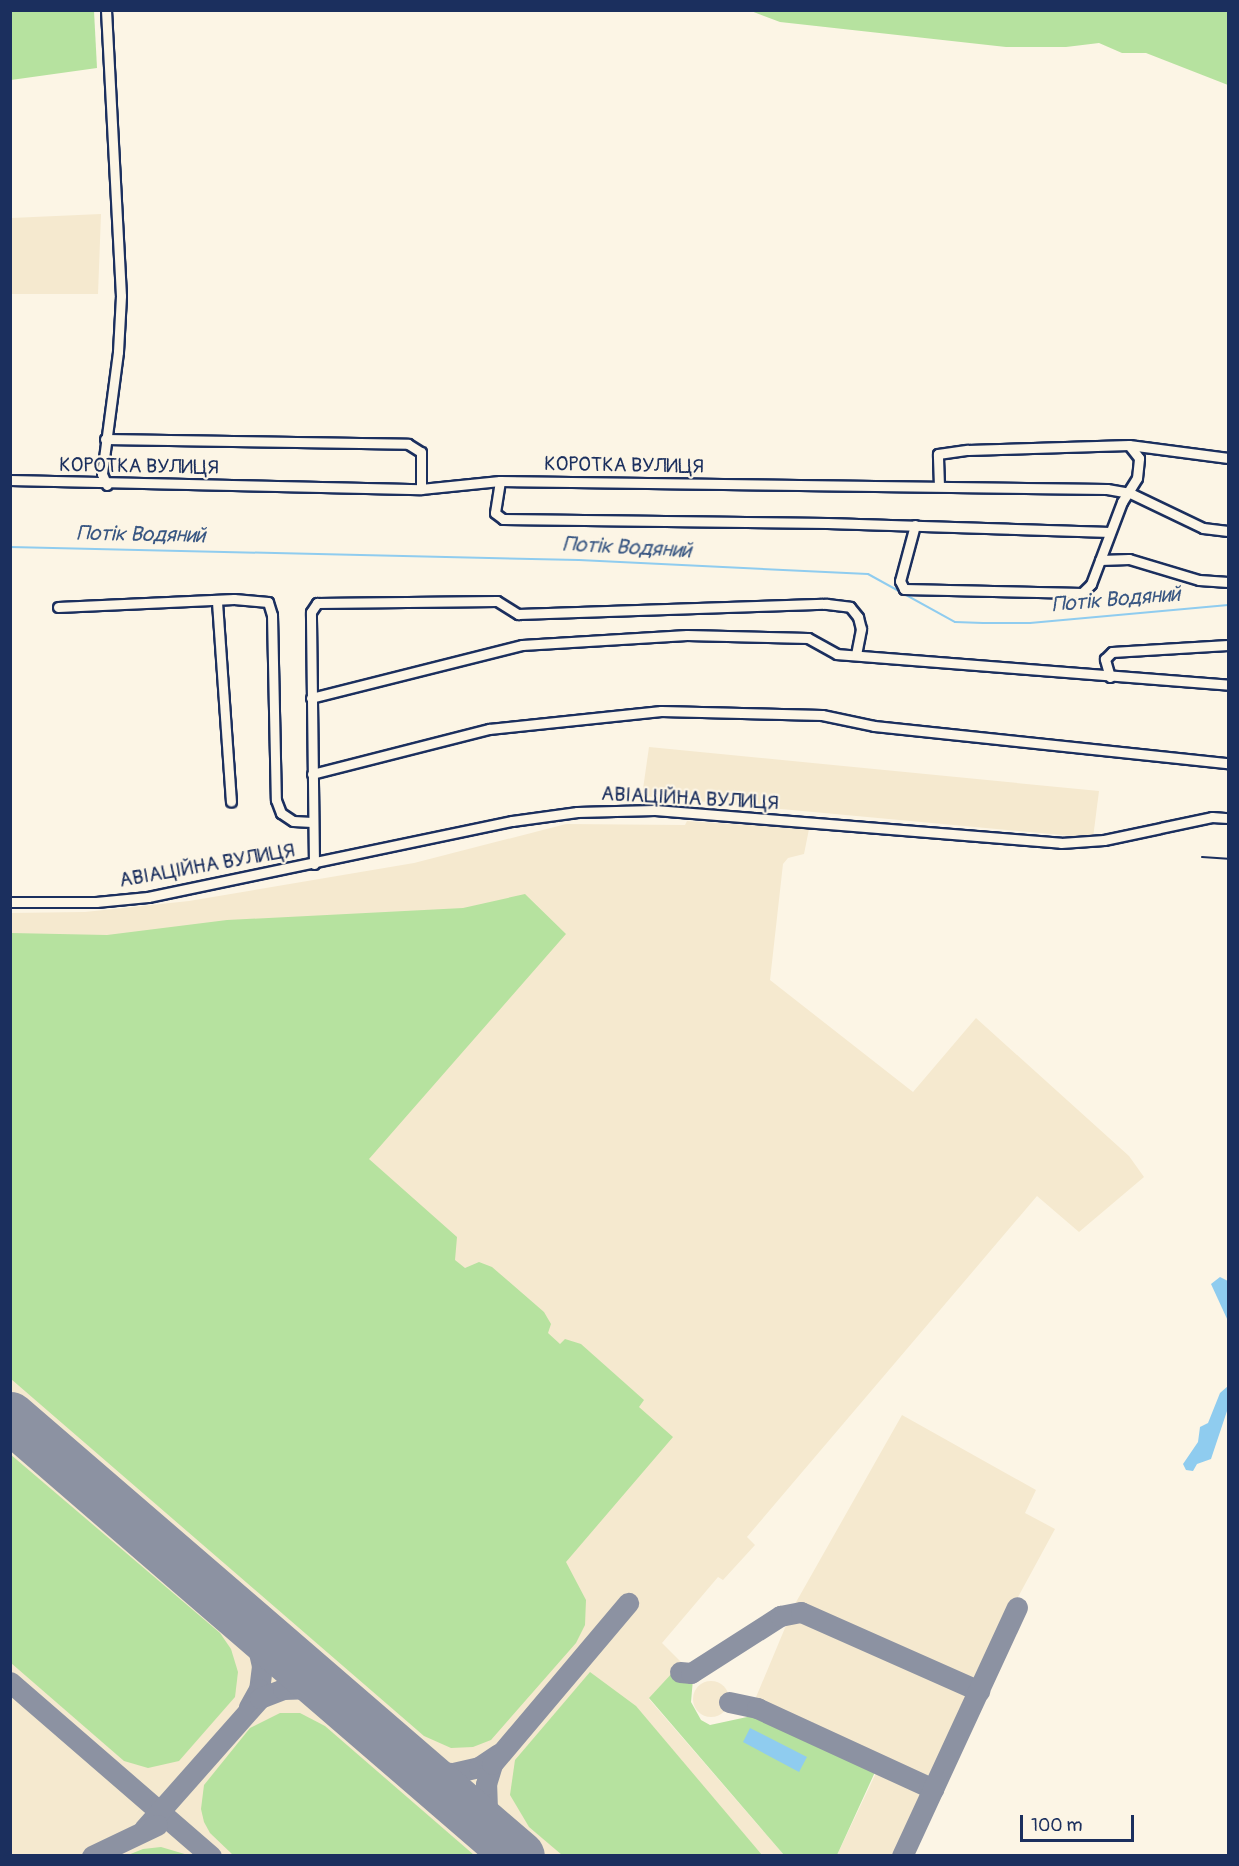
<!DOCTYPE html>
<meta charset="utf-8">
<style>
body{margin:0}
#map{position:relative;width:1239px;height:1866px;overflow:hidden;background:#fcf5e5;font-family:Pangolin,sans-serif}
div>[style]{position:absolute}
.built>*{inset:0;background:#f5e9cf}
.round{border-radius:50%}
.green>*{inset:0;background:#b6e29f}
.water>*{inset:0;background:#8fccef}
.stream>*{height:2px;margin:-1px;padding:0 1px;transform-origin:1px;border-radius:1px;background:#8fccef}
.taxiway>*{height:21px;margin:-10.5px;padding:0 10.5px;transform-origin:10.5px;border-radius:10.5px;background:#8c92a2}
.runway>*{height:51px;margin:-25.5px;padding:0 25.5px;transform-origin:25.5px;border-radius:25.5px;background:#8c92a2}
.roads{filter:drop-shadow(2px 0 #1b2f5e) drop-shadow(-2px 0 #1b2f5e) drop-shadow(0 2px #1b2f5e) drop-shadow(0 -2px #1b2f5e)}
.minor>*{height:9px;margin:-4.5px;padding:0 4.5px;transform-origin:4.5px;border-radius:4.5px;background:#fcf5e5}
.rail>*{height:2px;margin:-1px;padding:0 1px;transform-origin:1px;border-radius:1px;background:#1b2f5e}
span{translate:-50% -50%;white-space:nowrap;text-align:center;line-height:1.15;-webkit-text-stroke:4.5px #fcf5e5;paint-order:stroke}
.street-label{font-size:20px;color:#1b2f5e}
.water-label{font-size:21px;color:#385682;font-style:italic}
.frame{position:absolute;inset:0;border:12px solid #1b2f5e;pointer-events:none}
.scale{position:absolute;left:1020px;top:1815px;width:114px;height:27px;box-sizing:border-box;border:3px solid #1b2f5e;border-top:0;padding-left:8px;font-size:18px;line-height:21px;white-space:nowrap;color:#1b2f5e;-webkit-text-stroke:4px #fcf5e5;paint-order:stroke}
</style>
<div id="map">
<div class="built">
<i style="clip-path:polygon(101px 214px,98px 294px,11px 294px,11px 218px)"></i>
<i style="clip-path:polygon(649px 747px,1099px 791px,1093px 838px,642px 796px)"></i>
<i style="clip-path:polygon(687px 821px,809px 829px,804px 854px,788px 858px,783px 864px,770px 980px,913px 1092px,976px 1018px,1129px 1156px,1144px 1177px,1079px 1232px,1037px 1196px,747px 1537px,755px 1545px,723px 1580px,718px 1577px,662px 1643px,682px 1663px,649px 1699px,784px 1855px,11px 1855px,10px 913px,85px 912px,189px 901px,414px 863px,566px 824px,685px 825px)"></i>
<i style="clip-path:polygon(902px 1415px,1036px 1490px,1025px 1513px,1055px 1529px,998px 1634px,927px 1779px,754px 1702px,795px 1604px)"></i>
<i class="round" style="left:693px;top:1681px;width:36px;height:36px"></i>
<i style="clip-path:polygon(876px 1773px,922px 1794px,893px 1855px,837px 1855px)"></i>
</div>
<div class="green">
<i style="clip-path:polygon(10px 11px,94px 11px,97px 68px,11px 80px)"></i>
<i style="clip-path:polygon(751px 11px,1228px 11px,1228px 85px,1146px 53px,1122px 53px,1099px 43px,1066px 47px,1006px 47px,780px 22px)"></i>
<i style="clip-path:polygon(525px 894px,566px 934px,369px 1159px,457px 1237px,455px 1260px,465px 1268px,479px 1262px,492px 1267px,544px 1312px,551px 1324px,548px 1333px,560px 1344px,565px 1339px,581px 1344px,644px 1400px,639px 1407px,673px 1437px,566px 1562px,586px 1600px,585px 1625px,576px 1643px,491px 1740px,473px 1747px,451px 1748px,424px 1736px,11px 1379px,11px 933px,107px 935px,227px 920px,463px 908px)"></i>
<i style="clip-path:polygon(10px 1454px,220px 1633px,231px 1649px,238px 1672px,235px 1697px,179px 1761px,148px 1768px,124px 1761px,11px 1663px)"></i>
<i style="clip-path:polygon(674px 1671px,693px 1679px,691px 1702px,701px 1720px,710px 1725px,761px 1714px,873px 1767px,875px 1772px,837px 1855px,784px 1855px,649px 1698px)"></i>
<i style="clip-path:polygon(590px 1672px,636px 1706px,762px 1855px,562px 1855px,529px 1827px,510px 1795px,515px 1760px)"></i>
<i style="clip-path:polygon(280px 1713px,300px 1713px,325px 1726px,474px 1855px,233px 1855px,210px 1833px,204px 1822px,201px 1809px,204px 1785px,250px 1728px)"></i>
<i style="clip-path:polygon(161px 1847px,188px 1855px,128px 1855px,143px 1849px)"></i>
</div>
<div class="water">
<i style="clip-path:polygon(1220px 1277px,1228px 1281px,1228px 1321px,1211px 1284px)"></i>
<i style="clip-path:polygon(1228px 1386px,1228px 1408px,1211px 1459px,1197px 1464px,1193px 1471px,1186px 1470px,1183px 1464px,1198px 1442px,1200px 1427px,1208px 1423px,1220px 1393px)"></i>
<i style="clip-path:polygon(750px 1728px,807px 1757px,799px 1772px,743px 1742px)"></i>
</div>
<div class="stream">
<i style="left:10px;top:547px;width:569px;rotate:1.31deg"></i>
<i style="left:579px;top:560px;width:289px;rotate:2.8deg"></i>
<i style="left:868px;top:574px;width:99px;rotate:28.9deg"></i>
<i style="left:955px;top:622px;width:28px;rotate:2deg"></i>
<i style="left:983px;top:623px;width:47px"></i>
<i style="left:1030px;top:623px;width:199px;rotate:-5.2deg"></i>
</div>
<div class="taxiway">
<i style="left:244px;top:1618px;width:16px;rotate:52deg"></i>
<i style="left:254px;top:1631px;width:36px;rotate:77deg"></i>
<i style="left:262px;top:1666px;width:23px;rotate:97deg"></i>
<i style="left:259px;top:1689px;width:21px;rotate:119deg"></i>
<i style="left:680px;top:1672px;width:11px;rotate:5deg"></i>
<i style="left:691px;top:1673px;width:106px;rotate:-32.6deg"></i>
<i style="left:780px;top:1616px;width:21px;rotate:-11deg"></i>
<i style="left:801px;top:1612px;width:195px;rotate:23.9deg"></i>
<i style="left:10px;top:1682px;width:266px;rotate:40.9deg"></i>
<i style="left:729px;top:1702px;width:29px;rotate:12deg"></i>
<i style="left:757px;top:1708px;width:194px;rotate:24.7deg"></i>
<i style="left:408px;top:1760px;width:27px;rotate:24deg"></i>
<i style="left:433px;top:1771px;width:20px;rotate:6deg"></i>
<i style="left:453px;top:1773px;width:27px;rotate:-13deg"></i>
<i style="left:479px;top:1767px;width:23px;rotate:-34deg"></i>
<i style="left:144px;top:1829px;width:175px;rotate:-48.5deg"></i>
<i style="left:260px;top:1698px;width:25px;rotate:-21deg"></i>
<i style="left:283px;top:1689px;width:23px;rotate:-2deg"></i>
<i style="left:306px;top:1688px;width:42px;rotate:24.1deg"></i>
<i style="left:513px;top:1850px;width:29px;rotate:-131deg"></i>
<i style="left:494px;top:1828px;width:20px;rotate:-110deg"></i>
<i style="left:487px;top:1809px;width:25px;rotate:-92deg"></i>
<i style="left:486px;top:1784px;width:21px;rotate:-73deg"></i>
<i style="left:492px;top:1764px;width:211px;rotate:-49.8deg"></i>
<i style="left:92px;top:1856px;width:72px;rotate:-25.5deg"></i>
<i style="left:902px;top:1856px;width:274px;rotate:-65.2deg"></i>
</div>
<div class="runway">
<i style="left:10px;top:1417px;width:672px;rotate:40.78deg"></i>
</div>
<div class="roads">
<div class="minor">
<i style="left:106px;top:10px;width:286px;rotate:87deg"></i>
<i style="left:121px;top:296px;width:56px;rotate:93.1deg"></i>
<i style="left:118px;top:352px;width:123px;rotate:97.5deg"></i>
<i style="left:102px;top:474px;width:12px;rotate:66deg"></i>
<i style="left:105px;top:439px;width:303px;rotate:0.9deg"></i>
<i style="left:408px;top:444px;width:15px;rotate:32deg"></i>
<i style="left:421px;top:452px;width:37px;rotate:90deg"></i>
<i style="left:10px;top:480px;width:411px;rotate:1.3deg"></i>
<i style="left:421px;top:489px;width:79px;rotate:-5.8deg"></i>
<i style="left:500px;top:481px;width:607px;rotate:0.76deg"></i>
<i style="left:1107px;top:489px;width:23px;rotate:10deg"></i>
<i style="left:1130px;top:493px;width:81px;rotate:25.6deg"></i>
<i style="left:1203px;top:528px;width:25px;rotate:7deg"></i>
<i style="left:500px;top:481px;width:32px;rotate:99deg"></i>
<i style="left:495px;top:513px;width:10px;rotate:37deg"></i>
<i style="left:503px;top:519px;width:324px;rotate:0.7deg"></i>
<i style="left:827px;top:523px;width:283px;rotate:1.8deg"></i>
<i style="left:939px;top:486px;width:32px;rotate:-92deg"></i>
<i style="left:938px;top:454px;width:30px;rotate:-8deg"></i>
<i style="left:968px;top:450px;width:161px;rotate:-1.8deg"></i>
<i style="left:1129px;top:445px;width:100px;rotate:7.5deg"></i>
<i style="left:915px;top:525px;width:58px;rotate:105deg"></i>
<i style="left:900px;top:581px;width:9px;rotate:63deg"></i>
<i style="left:904px;top:589px;width:178px;rotate:1.3deg"></i>
<i style="left:1082px;top:593px;width:13px;rotate:-45deg"></i>
<i style="left:1091px;top:584px;width:88px;rotate:-69.3deg"></i>
<i style="left:1122px;top:502px;width:28px;rotate:-58deg"></i>
<i style="left:1137px;top:478px;width:20px;rotate:-84deg"></i>
<i style="left:1139px;top:458px;width:16px;rotate:-128deg"></i>
<i style="left:1100px;top:560px;width:29px;rotate:-2deg"></i>
<i style="left:1129px;top:559px;width:73px;rotate:16.7deg"></i>
<i style="left:1199px;top:580px;width:29px;rotate:4deg"></i>
<i style="left:217px;top:602px;width:200px;rotate:86deg"></i>
<i style="left:58px;top:607px;width:176px;rotate:-2.6deg"></i>
<i style="left:234px;top:599px;width:34px;rotate:5deg"></i>
<i style="left:268px;top:602px;width:14px;rotate:73deg"></i>
<i style="left:272px;top:615px;width:185px;rotate:88.8deg"></i>
<i style="left:276px;top:800px;width:14px;rotate:69deg"></i>
<i style="left:281px;top:813px;width:14px;rotate:34deg"></i>
<i style="left:293px;top:821px;width:19px;rotate:3deg"></i>
<i style="left:1110px;top:677px;width:19px;rotate:-106deg"></i>
<i style="left:1105px;top:659px;width:10px;rotate:-45deg"></i>
<i style="left:1112px;top:652px;width:116px;rotate:-3.5deg"></i>
<i style="left:311px;top:698px;width:218px;rotate:-14.1deg"></i>
<i style="left:522px;top:645px;width:165px;rotate:-3.5deg"></i>
<i style="left:687px;top:635px;width:121px;rotate:1.4deg"></i>
<i style="left:808px;top:638px;width:33px;rotate:29deg"></i>
<i style="left:837px;top:654px;width:392px;rotate:4.5deg"></i>
<i style="left:312px;top:774px;width:183px;rotate:-14.3deg"></i>
<i style="left:489px;top:729px;width:173px;rotate:-6deg"></i>
<i style="left:661px;top:711px;width:161px;rotate:1.4deg"></i>
<i style="left:822px;top:715px;width:53px;rotate:11.9deg"></i>
<i style="left:874px;top:726px;width:356px;rotate:6deg"></i>
<i style="left:314px;top:864px;width:252px;rotate:-90.7deg"></i>
<i style="left:311px;top:612px;width:11px;rotate:-56deg"></i>
<i style="left:317px;top:603px;width:180px;rotate:-0.6deg"></i>
<i style="left:497px;top:601px;width:25px;rotate:32deg"></i>
<i style="left:518px;top:614px;width:309px;rotate:-1.9deg"></i>
<i style="left:827px;top:604px;width:23px;rotate:7deg"></i>
<i style="left:850px;top:607px;width:13px;rotate:51deg"></i>
<i style="left:858px;top:617px;width:12px;rotate:76deg"></i>
<i style="left:861px;top:629px;width:26px;rotate:101deg"></i>
<i style="left:10px;top:902px;width:86px"></i>
<i style="left:96px;top:902px;width:52px;rotate:-5.5deg"></i>
<i style="left:148px;top:897px;width:372px;rotate:-11.8deg"></i>
<i style="left:512px;top:821px;width:66px;rotate:-7.9deg"></i>
<i style="left:577px;top:812px;width:78px;rotate:-1.5deg"></i>
<i style="left:655px;top:810px;width:407px;rotate:4.6deg"></i>
<i style="left:1061px;top:843px;width:43px;rotate:-4deg"></i>
<i style="left:1104px;top:840px;width:110px;rotate:-12deg"></i>
<i style="left:1212px;top:817px;width:16px;rotate:4deg"></i>
</div>
</div>
<div class="rail">
<i style="left:1202px;top:857px;width:26px;rotate:4deg"></i>
</div>
<div class="street-label">
<span style="left:624px;top:465px;rotate:1deg">КОРОТКА ВУЛИЦЯ</span>
<span style="left:139px;top:466px;rotate:1deg">КОРОТКА ВУЛИЦЯ</span>
<span style="left:690px;top:798px;rotate:3deg">АВІАЦІЙНА ВУЛИЦЯ</span>
<span style="left:207px;top:865px;rotate:-10deg">АВІАЦІЙНА ВУЛИЦЯ</span>
</div>
<div class="water-label">
<span style="left:141px;top:535px;rotate:1deg">Потік Водяний</span>
<span style="left:627px;top:548px;rotate:3deg">Потік Водяний</span>
<span style="left:1116px;top:600px;rotate:-5deg">Потік Водяний</span>
</div>
<div class="frame"></div>
<div class="scale">100 m</div>
</div>
